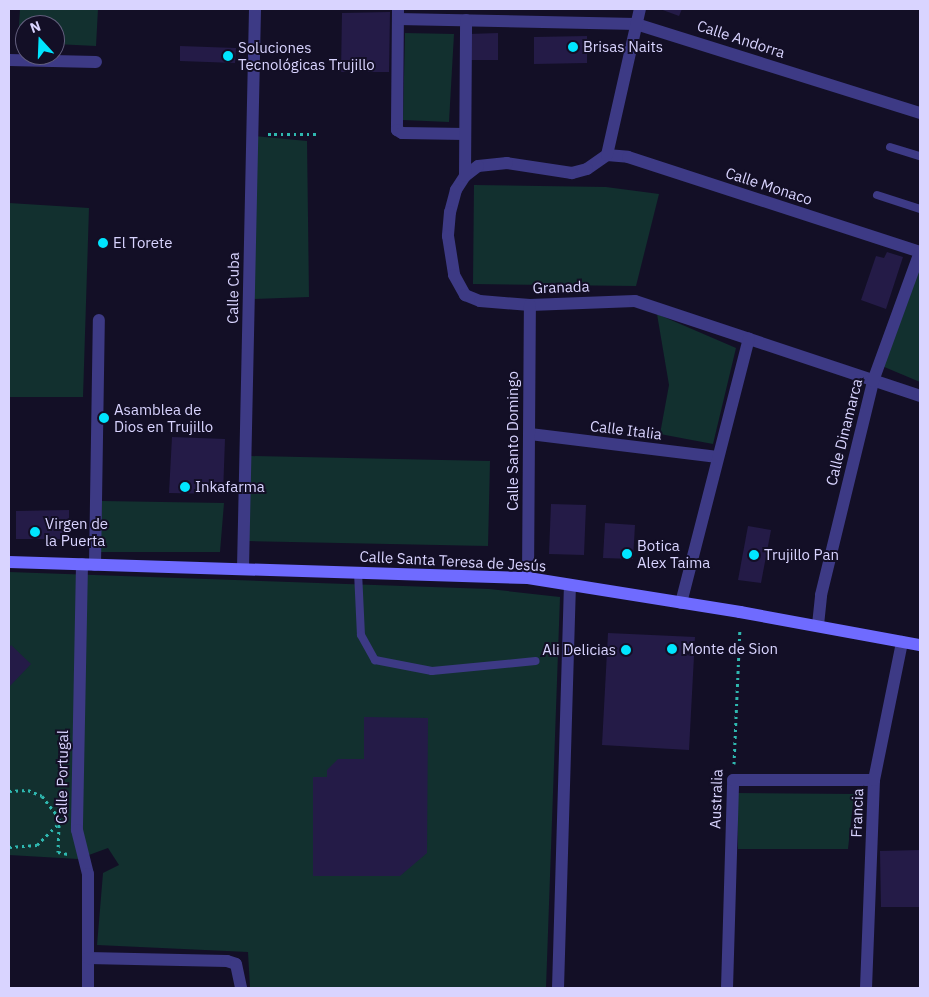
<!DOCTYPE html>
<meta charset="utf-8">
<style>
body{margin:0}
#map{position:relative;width:929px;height:997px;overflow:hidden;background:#130f26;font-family:"IBM Plex Sans",sans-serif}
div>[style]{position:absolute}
.green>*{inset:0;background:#12302f}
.building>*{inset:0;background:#241b47}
.path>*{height:3px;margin-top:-1.5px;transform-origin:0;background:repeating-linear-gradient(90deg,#2fb8b0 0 2.5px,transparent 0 6.5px)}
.lane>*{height:8px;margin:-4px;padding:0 4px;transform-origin:4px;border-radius:4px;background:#3d3a85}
.street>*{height:12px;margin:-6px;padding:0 6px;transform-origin:6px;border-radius:6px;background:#3d3a85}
.secondary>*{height:12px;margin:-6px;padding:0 6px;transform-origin:6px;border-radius:6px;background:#6f6bff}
.dots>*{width:14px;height:14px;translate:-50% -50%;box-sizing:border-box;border:2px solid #130f26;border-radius:50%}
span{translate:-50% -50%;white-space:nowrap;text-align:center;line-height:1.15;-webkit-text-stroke:4px #130f26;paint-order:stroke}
.street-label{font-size:15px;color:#d9d4ff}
.poi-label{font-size:15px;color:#d9d4ff}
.left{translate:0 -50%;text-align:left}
.right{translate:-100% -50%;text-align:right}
.frame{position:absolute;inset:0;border:10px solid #d9d4ff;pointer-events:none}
.north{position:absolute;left:15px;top:15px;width:50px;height:50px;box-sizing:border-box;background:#130f26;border:1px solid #625e7d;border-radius:50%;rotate:340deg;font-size:14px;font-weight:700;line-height:20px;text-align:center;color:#d9d4ff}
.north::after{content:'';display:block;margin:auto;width:18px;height:22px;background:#00e5ff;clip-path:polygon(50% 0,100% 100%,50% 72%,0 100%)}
</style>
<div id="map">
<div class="green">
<i style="clip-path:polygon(20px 9px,98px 9px,96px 46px,55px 44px,55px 25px,25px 25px,25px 43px,18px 42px)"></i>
<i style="clip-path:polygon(405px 33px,454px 34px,449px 122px,403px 120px)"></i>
<i style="clip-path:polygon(253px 136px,307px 141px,309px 297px,251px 299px)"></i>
<i style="clip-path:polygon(474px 185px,606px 187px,659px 194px,636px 286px,473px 284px)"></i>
<i style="clip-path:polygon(9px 203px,89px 208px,83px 397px,9px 397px)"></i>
<i style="clip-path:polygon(913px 268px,920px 270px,920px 382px,882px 366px)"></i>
<i style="clip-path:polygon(657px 314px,736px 348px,713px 444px,660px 434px,669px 385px)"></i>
<i style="clip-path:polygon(250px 456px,490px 461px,488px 546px,248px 541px)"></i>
<i style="clip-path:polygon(102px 501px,224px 503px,220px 552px,100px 552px)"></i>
<i style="clip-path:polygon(9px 572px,489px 589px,560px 597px,546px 988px,250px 988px,248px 952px,97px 945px,103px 873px,119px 865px,108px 848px,78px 859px,9px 855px)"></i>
<i style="clip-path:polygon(737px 793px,854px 794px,848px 849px,738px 849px)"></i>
</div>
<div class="building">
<i style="clip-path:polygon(660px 9px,682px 9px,679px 16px)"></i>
<i style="clip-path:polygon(390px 12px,389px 72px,341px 72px,342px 13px)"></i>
<i style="clip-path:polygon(498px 33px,498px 60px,469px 60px,469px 34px)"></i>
<i style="clip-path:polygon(587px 36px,587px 63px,534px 64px,534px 37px)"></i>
<i style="clip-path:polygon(180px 46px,236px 48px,235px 63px,180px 61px)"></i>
<i style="clip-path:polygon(887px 252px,903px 257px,886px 309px,861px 300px,876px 256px,884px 258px)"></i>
<i style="clip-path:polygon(172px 437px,225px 439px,223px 494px,169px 493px)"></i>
<i style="clip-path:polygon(551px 504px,586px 505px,584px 555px,549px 554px)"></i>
<i style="clip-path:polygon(69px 510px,69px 539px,16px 539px,16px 511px)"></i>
<i style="clip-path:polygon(605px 523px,635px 525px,633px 559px,603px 558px)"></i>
<i style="clip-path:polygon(748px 526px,771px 530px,761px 583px,738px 580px)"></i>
<i style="clip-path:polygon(608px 633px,695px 637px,689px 750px,602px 745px)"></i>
<i style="clip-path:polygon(11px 645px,31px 664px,9px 687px,9px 648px)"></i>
<i style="clip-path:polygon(364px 717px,428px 718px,427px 853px,400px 876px,313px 876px,313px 777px,327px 777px,327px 770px,338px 759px,364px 759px)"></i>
<i style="clip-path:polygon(920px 850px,920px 907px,881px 907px,880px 851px)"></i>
</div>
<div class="path">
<i style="left:268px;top:134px;width:50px"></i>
<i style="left:734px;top:764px;width:136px;rotate:-87.5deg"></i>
<i style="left:9px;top:791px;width:19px;rotate:-3deg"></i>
<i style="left:28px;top:790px;width:15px;rotate:23deg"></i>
<i style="left:42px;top:796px;width:24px;rotate:52deg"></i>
<i style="left:60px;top:799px;width:53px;rotate:92.2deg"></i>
<i style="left:58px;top:852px;width:10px;rotate:11deg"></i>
<i style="left:9px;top:847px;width:28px;rotate:-4deg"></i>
<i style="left:37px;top:845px;width:28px;rotate:-45deg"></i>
</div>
<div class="lane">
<i style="left:890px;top:147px;width:31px;rotate:17deg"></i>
<i style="left:877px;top:195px;width:45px;rotate:18deg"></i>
<i style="left:358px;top:572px;width:63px;rotate:87.3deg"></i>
<i style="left:361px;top:635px;width:29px;rotate:61deg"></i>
<i style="left:375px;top:660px;width:58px;rotate:10.9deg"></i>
<i style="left:432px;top:671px;width:104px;rotate:-5.5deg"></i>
</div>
<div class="street">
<i style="left:398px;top:9px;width:121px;rotate:90.5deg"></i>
<i style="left:397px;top:130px;width:6px;rotate:31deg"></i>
<i style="left:402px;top:133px;width:63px;rotate:0.9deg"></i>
<i style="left:398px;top:19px;width:238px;rotate:1.2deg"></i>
<i style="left:636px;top:24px;width:298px;rotate:17.4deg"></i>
<i style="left:9px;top:60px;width:87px;rotate:1.3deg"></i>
<i style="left:607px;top:155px;width:24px;rotate:145deg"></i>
<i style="left:587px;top:169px;width:16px;rotate:165deg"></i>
<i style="left:572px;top:173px;width:66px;rotate:-171.3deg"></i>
<i style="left:507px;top:163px;width:29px;rotate:174deg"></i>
<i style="left:478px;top:166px;width:16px;rotate:142deg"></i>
<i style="left:465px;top:176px;width:17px;rotate:123deg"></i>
<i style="left:456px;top:190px;width:23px;rotate:105deg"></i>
<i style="left:450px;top:212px;width:24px;rotate:95deg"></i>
<i style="left:448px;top:236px;width:39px;rotate:81deg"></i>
<i style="left:454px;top:275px;width:23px;rotate:61deg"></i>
<i style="left:465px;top:295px;width:16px;rotate:22deg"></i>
<i style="left:480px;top:301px;width:50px;rotate:4.6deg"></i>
<i style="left:530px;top:305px;width:105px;rotate:-2.2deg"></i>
<i style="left:635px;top:301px;width:300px;rotate:18.4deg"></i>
<i style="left:607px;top:155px;width:21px;rotate:5deg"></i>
<i style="left:628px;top:157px;width:307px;rotate:18deg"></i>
<i style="left:607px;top:155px;width:150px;rotate:-77.3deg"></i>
<i style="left:465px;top:176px;width:156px;rotate:-89.6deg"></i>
<i style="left:530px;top:434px;width:189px;rotate:7deg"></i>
<i style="left:82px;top:564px;width:266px;rotate:91.1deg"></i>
<i style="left:77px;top:830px;width:45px;rotate:76deg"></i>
<i style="left:88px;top:874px;width:114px;rotate:90deg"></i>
<i style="left:95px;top:565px;width:245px;rotate:-89.1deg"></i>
<i style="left:243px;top:568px;width:559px;rotate:-88.77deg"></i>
<i style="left:528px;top:578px;width:273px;rotate:-89.6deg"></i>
<i style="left:681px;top:603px;width:273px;rotate:-75.6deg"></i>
<i style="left:818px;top:625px;width:30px;rotate:-84deg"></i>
<i style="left:821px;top:595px;width:220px;rotate:-76.3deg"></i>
<i style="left:873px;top:381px;width:137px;rotate:-70deg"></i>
<i style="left:88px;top:958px;width:139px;rotate:1.2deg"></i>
<i style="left:227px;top:961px;width:9px;rotate:18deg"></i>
<i style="left:236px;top:964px;width:25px;rotate:78deg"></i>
<i style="left:558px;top:988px;width:402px;rotate:-88.3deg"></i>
<i style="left:727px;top:988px;width:208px;rotate:-88.3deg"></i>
<i style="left:733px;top:780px;width:141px"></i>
<i style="left:866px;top:988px;width:208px;rotate:-87.8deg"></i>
<i style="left:874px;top:780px;width:141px;rotate:-78.5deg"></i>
</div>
<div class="secondary">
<i style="left:9px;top:562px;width:519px;rotate:1.77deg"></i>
<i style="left:528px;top:578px;width:215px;rotate:9.1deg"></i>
<i style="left:740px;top:612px;width:183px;rotate:10.4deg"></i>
</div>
<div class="dots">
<i style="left:573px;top:47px;background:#00e5ff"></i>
<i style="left:228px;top:56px;background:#00e5ff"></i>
<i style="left:103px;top:243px;background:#00e5ff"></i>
<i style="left:104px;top:418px;background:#00e5ff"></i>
<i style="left:185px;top:487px;background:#00e5ff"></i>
<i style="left:35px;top:532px;background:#00e5ff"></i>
<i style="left:627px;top:554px;background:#00e5ff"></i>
<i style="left:754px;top:555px;background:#00e5ff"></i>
<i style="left:672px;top:649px;background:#00e5ff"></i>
<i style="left:626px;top:650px;background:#00e5ff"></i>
</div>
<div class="street-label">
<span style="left:741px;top:39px;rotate:18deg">Calle Andorra</span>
<span style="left:769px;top:186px;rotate:18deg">Calle Monaco</span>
<span style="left:561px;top:287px;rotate:-2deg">Granada</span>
<span style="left:233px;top:288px;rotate:-89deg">Calle Cuba</span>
<span style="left:626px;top:430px;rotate:7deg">Calle Italia</span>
<span style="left:844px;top:432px;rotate:-76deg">Calle Dinamarca</span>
<span style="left:513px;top:441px;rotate:-90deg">Calle Santo Domingo</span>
<span style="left:453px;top:561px;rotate:3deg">Calle Santa Teresa de Jesús</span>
<span style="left:62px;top:777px;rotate:-89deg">Calle Portugal</span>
<span style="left:716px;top:799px;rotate:-88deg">Australia</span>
<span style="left:857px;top:813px;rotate:-88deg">Francia</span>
</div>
<div class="poi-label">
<span class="left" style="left:238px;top:56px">Soluciones<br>Tecnológicas Trujillo</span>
<span class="left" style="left:583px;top:47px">Brisas Naits</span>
<span class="left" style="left:113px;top:243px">El Torete</span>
<span class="left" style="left:114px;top:418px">Asamblea de<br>Dios en Trujillo</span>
<span class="left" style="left:195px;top:487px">Inkafarma</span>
<span class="left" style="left:45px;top:532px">Virgen de<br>la Puerta</span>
<span class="left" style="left:637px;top:554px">Botica<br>Alex Taima</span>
<span class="left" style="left:764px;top:555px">Trujillo Pan</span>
<span class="left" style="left:682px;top:649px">Monte de Sion</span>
<span class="right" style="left:616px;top:650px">Ali Delicias</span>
</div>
<div class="frame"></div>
<div class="north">N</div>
</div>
